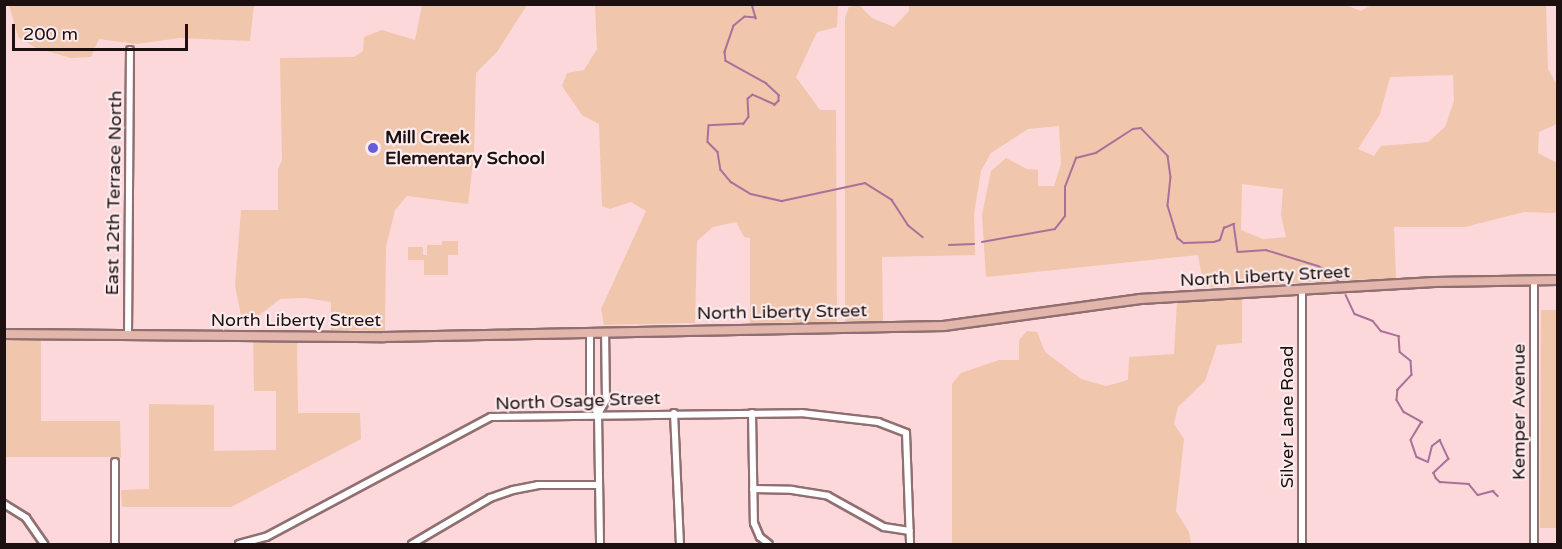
<!DOCTYPE html>
<style>
body{margin:0}
#map{position:relative;width:1562px;height:549px;overflow:hidden;background:#fdd8da;font-family:"Varela Round",sans-serif}
div>[style]{position:absolute}
.green>*{inset:0;background:#f0c6ad}
.stream>*{height:1.5px;margin:-0.75px;padding:0 0.75px;transform-origin:0.75px;border-radius:0.75px;background:#a97199}
.roads{filter:drop-shadow(2px 0 #906f71) drop-shadow(-2px 0 #906f71) drop-shadow(0 2px #906f71) drop-shadow(0 -2px #906f71)}
.minor>*{height:6px;margin:-3px;padding:0 3px;transform-origin:3px;border-radius:3px;background:#fff}
.major>*{height:8px;margin:-4px;padding:0 4px;transform-origin:4px;border-radius:4px;background:#e3b6ac}
.dots>*{width:16px;height:16px;translate:-50% -50%;box-sizing:border-box;border:3px solid #fbebec;border-radius:50%}
span{translate:-50% -50%;white-space:nowrap;text-align:center;line-height:1.15;-webkit-text-stroke:4.5px #fbebec;paint-order:stroke}
.poi-label{font-size:18px;color:#1d1011;font-weight:700}
.left{translate:0 -50%;text-align:left}
.street-label{font-size:18px;color:#1d1011}
.frame{position:absolute;inset:0;border:6px solid #1d1011;pointer-events:none}
.scale{position:absolute;left:12px;top:24px;width:176px;height:27px;box-sizing:border-box;border:3px solid #1d1011;border-top:0;padding-left:8px;font-size:18px;line-height:21px;white-space:nowrap;color:#1d1011;-webkit-text-stroke:4px #fbebec;paint-order:stroke}
</style>
<div id="map">
<div class="green">
<i style="clip-path:polygon(9px 5px,9px 4px,254px 5px,250px 41px,179px 38px,137px 44px,99px 39px,91px 57px,71px 58px,36px 48px,18px 37px)"></i>
<i style="clip-path:polygon(422px 5px,527px 5px,497px 52px,476px 73px,474px 154px,468px 204px,407px 196px,395px 210px,386px 247px,385px 331px,331px 330px,331px 302px,305px 298px,280px 299px,251px 322px,242px 320px,235px 286px,241px 210px,278px 210px,278px 169px,282px 160px,280px 58px,354px 57px,363px 51px,364px 37px,382px 30px,415px 40px)"></i>
<i style="clip-path:polygon(595px 5px,838px 5px,837px 27px,817px 32px,796px 77px,820px 110px,836px 110px,837px 322px,750px 323px,750px 238px,744px 237px,736px 222px,713px 227px,697px 241px,695px 323px,604px 325px,601px 309px,646px 211px,631px 202px,610px 209px,602px 206px,599px 124px,582px 115px,562px 86px,567px 73px,584px 70px,597px 49px)"></i>
<i style="clip-path:polygon(evenodd,909px 5px,1343px 4px,1361px 11px,1373px 4px,1546px 5px,1548px 69px,1557px 85px,1557px 124px,1539px 132px,1538px 153px,1557px 163px,1557px 208px,1555px 213px,1524px 212px,1465px 227px,1394px 227px,1396px 278px,1204px 287px,1198px 255px,986px 277px,982px 215px,991px 171px,1006px 158px,1027px 169px,1038px 170px,1038px 186px,1054px 186px,1061px 164px,1059px 126px,1028px 129px,991px 153px,981px 171px,974px 214px,975px 255px,882px 257px,883px 321px,845px 321px,845px 18px,849px 7px,859px 5px,872px 18px,894px 27px,909px 11px,909px 5px,1453px 75px,1454px 101px,1445px 127px,1428px 142px,1381px 146px,1374px 156px,1358px 149px,1380px 114px,1390px 77px,1453px 75px,909px 5px,1242px 184px,1283px 189px,1281px 215px,1286px 237px,1263px 239px,1241px 230px,1242px 184px)"></i>
<i style="clip-path:polygon(442px 241px,458px 241px,458px 255px,448px 255px,448px 275px,424px 275px,424px 260px,408px 260px,408px 247px,423px 247px,423px 255px,427px 255px,427px 245px,442px 245px)"></i>
<i style="clip-path:polygon(1242px 297px,1242px 343px,1217px 345px,1205px 381px,1178px 407px,1174px 424px,1184px 439px,1176px 511px,1189px 532px,1191px 544px,952px 544px,952px 384px,961px 373px,999px 360px,1019px 360px,1019px 340px,1027px 331px,1037px 332px,1045px 352px,1081px 379px,1106px 386px,1128px 380px,1129px 357px,1174px 354px,1177px 302px)"></i>
<i style="clip-path:polygon(1541px 310px,1557px 310px,1557px 528px,1540px 528px)"></i>
<i style="clip-path:polygon(5px 340px,41px 340px,41px 421px,120px 421px,121px 457px,5px 457px)"></i>
<i style="clip-path:polygon(253px 340px,297px 340px,298px 413px,360px 413px,361px 439px,231px 507px,122px 507px,121px 490px,149px 489px,149px 404px,214px 405px,214px 451px,276px 450px,276px 391px,254px 391px)"></i>
</div>
<div class="stream">
<i style="left:752px;top:4px;width:15px;rotate:74deg"></i>
<i style="left:756px;top:18px;width:11px;rotate:-175deg"></i>
<i style="left:745px;top:17px;width:14px;rotate:141deg"></i>
<i style="left:734px;top:26px;width:28px;rotate:109deg"></i>
<i style="left:725px;top:52px;width:9px;rotate:84deg"></i>
<i style="left:726px;top:61px;width:46px;rotate:28.8deg"></i>
<i style="left:766px;top:83px;width:18px;rotate:43deg"></i>
<i style="left:779px;top:95px;width:6px;rotate:90deg"></i>
<i style="left:779px;top:101px;width:6px;rotate:135deg"></i>
<i style="left:775px;top:105px;width:24px;rotate:-156deg"></i>
<i style="left:753px;top:95px;width:6px;rotate:141deg"></i>
<i style="left:748px;top:99px;width:18px;rotate:87deg"></i>
<i style="left:749px;top:117px;width:9px;rotate:126deg"></i>
<i style="left:744px;top:124px;width:35px;rotate:177deg"></i>
<i style="left:709px;top:126px;width:16px;rotate:94deg"></i>
<i style="left:708px;top:142px;width:14px;rotate:45deg"></i>
<i style="left:718px;top:152px;width:18px;rotate:81deg"></i>
<i style="left:721px;top:170px;width:16px;rotate:50deg"></i>
<i style="left:731px;top:182px;width:23px;rotate:31deg"></i>
<i style="left:751px;top:194px;width:32px;rotate:13deg"></i>
<i style="left:782px;top:201px;width:85px;rotate:-12.2deg"></i>
<i style="left:865px;top:183px;width:32px;rotate:32deg"></i>
<i style="left:892px;top:200px;width:30px;rotate:57deg"></i>
<i style="left:908px;top:225px;width:19px;rotate:39deg"></i>
<i style="left:982px;top:242px;width:74px;rotate:-10.1deg"></i>
<i style="left:1055px;top:229px;width:16px;rotate:-52deg"></i>
<i style="left:1065px;top:216px;width:29px;rotate:-90deg"></i>
<i style="left:1065px;top:187px;width:31px;rotate:-69deg"></i>
<i style="left:1076px;top:158px;width:21px;rotate:-14deg"></i>
<i style="left:1096px;top:153px;width:44px;rotate:-33deg"></i>
<i style="left:1133px;top:129px;width:8px;rotate:-7deg"></i>
<i style="left:1141px;top:128px;width:39px;rotate:46deg"></i>
<i style="left:1168px;top:156px;width:21px;rotate:82deg"></i>
<i style="left:1171px;top:177px;width:29px;rotate:96deg"></i>
<i style="left:1168px;top:206px;width:34px;rotate:73deg"></i>
<i style="left:1178px;top:238px;width:8px;rotate:40deg"></i>
<i style="left:1184px;top:243px;width:30px;rotate:-2deg"></i>
<i style="left:1214px;top:242px;width:6px;rotate:-18deg"></i>
<i style="left:1220px;top:240px;width:13px;rotate:-72deg"></i>
<i style="left:1224px;top:228px;width:11px;rotate:-22deg"></i>
<i style="left:1234px;top:224px;width:28px;rotate:82deg"></i>
<i style="left:1238px;top:252px;width:28px;rotate:-4deg"></i>
<i style="left:1266px;top:250px;width:54px;rotate:17.1deg"></i>
<i style="left:1318px;top:266px;width:14px;rotate:25deg"></i>
<i style="left:1331px;top:272px;width:14px;rotate:51deg"></i>
<i style="left:949px;top:245px;width:25px;rotate:-2deg"></i>
<i style="left:1346px;top:295px;width:21px;rotate:65deg"></i>
<i style="left:1355px;top:314px;width:19px;rotate:21deg"></i>
<i style="left:1373px;top:321px;width:13px;rotate:51deg"></i>
<i style="left:1381px;top:331px;width:19px;rotate:16deg"></i>
<i style="left:1399px;top:336px;width:16px;rotate:86deg"></i>
<i style="left:1400px;top:352px;width:14px;rotate:39deg"></i>
<i style="left:1411px;top:361px;width:14px;rotate:86deg"></i>
<i style="left:1412px;top:375px;width:21px;rotate:133deg"></i>
<i style="left:1398px;top:390px;width:10px;rotate:96deg"></i>
<i style="left:1397px;top:400px;width:14px;rotate:60deg"></i>
<i style="left:1404px;top:412px;width:21px;rotate:29deg"></i>
<i style="left:1422px;top:422px;width:21px;rotate:121deg"></i>
<i style="left:1411px;top:440px;width:18px;rotate:71deg"></i>
<i style="left:1417px;top:457px;width:12px;rotate:24deg"></i>
<i style="left:1428px;top:462px;width:16px;rotate:-76deg"></i>
<i style="left:1432px;top:446px;width:10px;rotate:-37deg"></i>
<i style="left:1440px;top:440px;width:21px;rotate:65deg"></i>
<i style="left:1449px;top:459px;width:21px;rotate:137deg"></i>
<i style="left:1434px;top:473px;width:5px;rotate:68deg"></i>
<i style="left:1436px;top:478px;width:6px;rotate:45deg"></i>
<i style="left:1440px;top:482px;width:29px;rotate:4deg"></i>
<i style="left:1469px;top:484px;width:14px;rotate:51deg"></i>
<i style="left:1478px;top:495px;width:16px;rotate:-15deg"></i>
<i style="left:1493px;top:491px;width:7px;rotate:45deg"></i>
</div>
<div class="roads">
<div class="minor">
<i style="left:1534px;top:280px;width:264px;rotate:90deg"></i>
<i style="left:590px;top:333px;width:68px;rotate:90deg"></i>
<i style="left:590px;top:401px;width:15px;rotate:58deg"></i>
<i style="left:598px;top:414px;width:130px;rotate:89.1deg"></i>
<i style="left:128px;top:335px;width:285px;rotate:-89.6deg"></i>
<i style="left:674px;top:413px;width:131px;rotate:87.4deg"></i>
<i style="left:752px;top:413px;width:110px;rotate:89deg"></i>
<i style="left:754px;top:523px;width:15px;rotate:67deg"></i>
<i style="left:760px;top:537px;width:11px;rotate:38deg"></i>
<i style="left:598px;top:414px;width:16px;rotate:-60deg"></i>
<i style="left:606px;top:400px;width:68px;rotate:-90.8deg"></i>
<i style="left:115px;top:462px;width:82px;rotate:90deg"></i>
<i style="left:753px;top:489px;width:39px;rotate:1deg"></i>
<i style="left:792px;top:490px;width:36px;rotate:9deg"></i>
<i style="left:828px;top:496px;width:64px;rotate:29deg"></i>
<i style="left:884px;top:527px;width:26px;rotate:9deg"></i>
<i style="left:4px;top:504px;width:26px;rotate:32deg"></i>
<i style="left:26px;top:518px;width:32px;rotate:55deg"></i>
<i style="left:239px;top:544px;width:28px;rotate:-15deg"></i>
<i style="left:266px;top:537px;width:255px;rotate:-28.1deg"></i>
<i style="left:491px;top:417px;width:310px;rotate:-0.7deg"></i>
<i style="left:801px;top:413px;width:78px;rotate:6.7deg"></i>
<i style="left:878px;top:422px;width:30px;rotate:21deg"></i>
<i style="left:906px;top:433px;width:111px;rotate:87.9deg"></i>
<i style="left:412px;top:544px;width:91px;rotate:-30.5deg"></i>
<i style="left:490px;top:498px;width:24px;rotate:-19deg"></i>
<i style="left:513px;top:490px;width:25px;rotate:-11deg"></i>
<i style="left:538px;top:485px;width:60px"></i>
<i style="left:1302px;top:544px;width:254px;rotate:-90deg"></i>
</div>
<div class="major">
<i style="left:4px;top:334px;width:380px;rotate:0.5deg"></i>
<i style="left:384px;top:337px;width:560px;rotate:-1.13deg"></i>
<i style="left:944px;top:326px;width:198px;rotate:-7.8deg"></i>
<i style="left:1140px;top:299px;width:295px;rotate:-3.3deg"></i>
<i style="left:1435px;top:282px;width:123px;rotate:-0.9deg"></i>
</div>
</div>
<div class="dots">
<i style="left:373px;top:148px;background:#665ed7"></i>
</div>
<div class="poi-label">
<span class="left" style="left:385px;top:148px">Mill Creek<br>Elementary School</span>
</div>
<div class="street-label">
<span style="left:114px;top:193px;rotate:-89deg">East 12th Terrace North</span>
<span style="left:1265px;top:276px;rotate:-3deg">North Liberty Street</span>
<span style="left:782px;top:312px;rotate:-1deg">North Liberty Street</span>
<span style="left:296px;top:320px">North Liberty Street</span>
<span style="left:578px;top:401px;rotate:-2deg">North Osage Street</span>
<span style="left:1519px;top:412px;rotate:-90deg">Kemper Avenue</span>
<span style="left:1287px;top:417px;rotate:-90deg">Silver Lane Road</span>
</div>
<div class="frame"></div>
<div class="scale">200 m</div>
</div>
